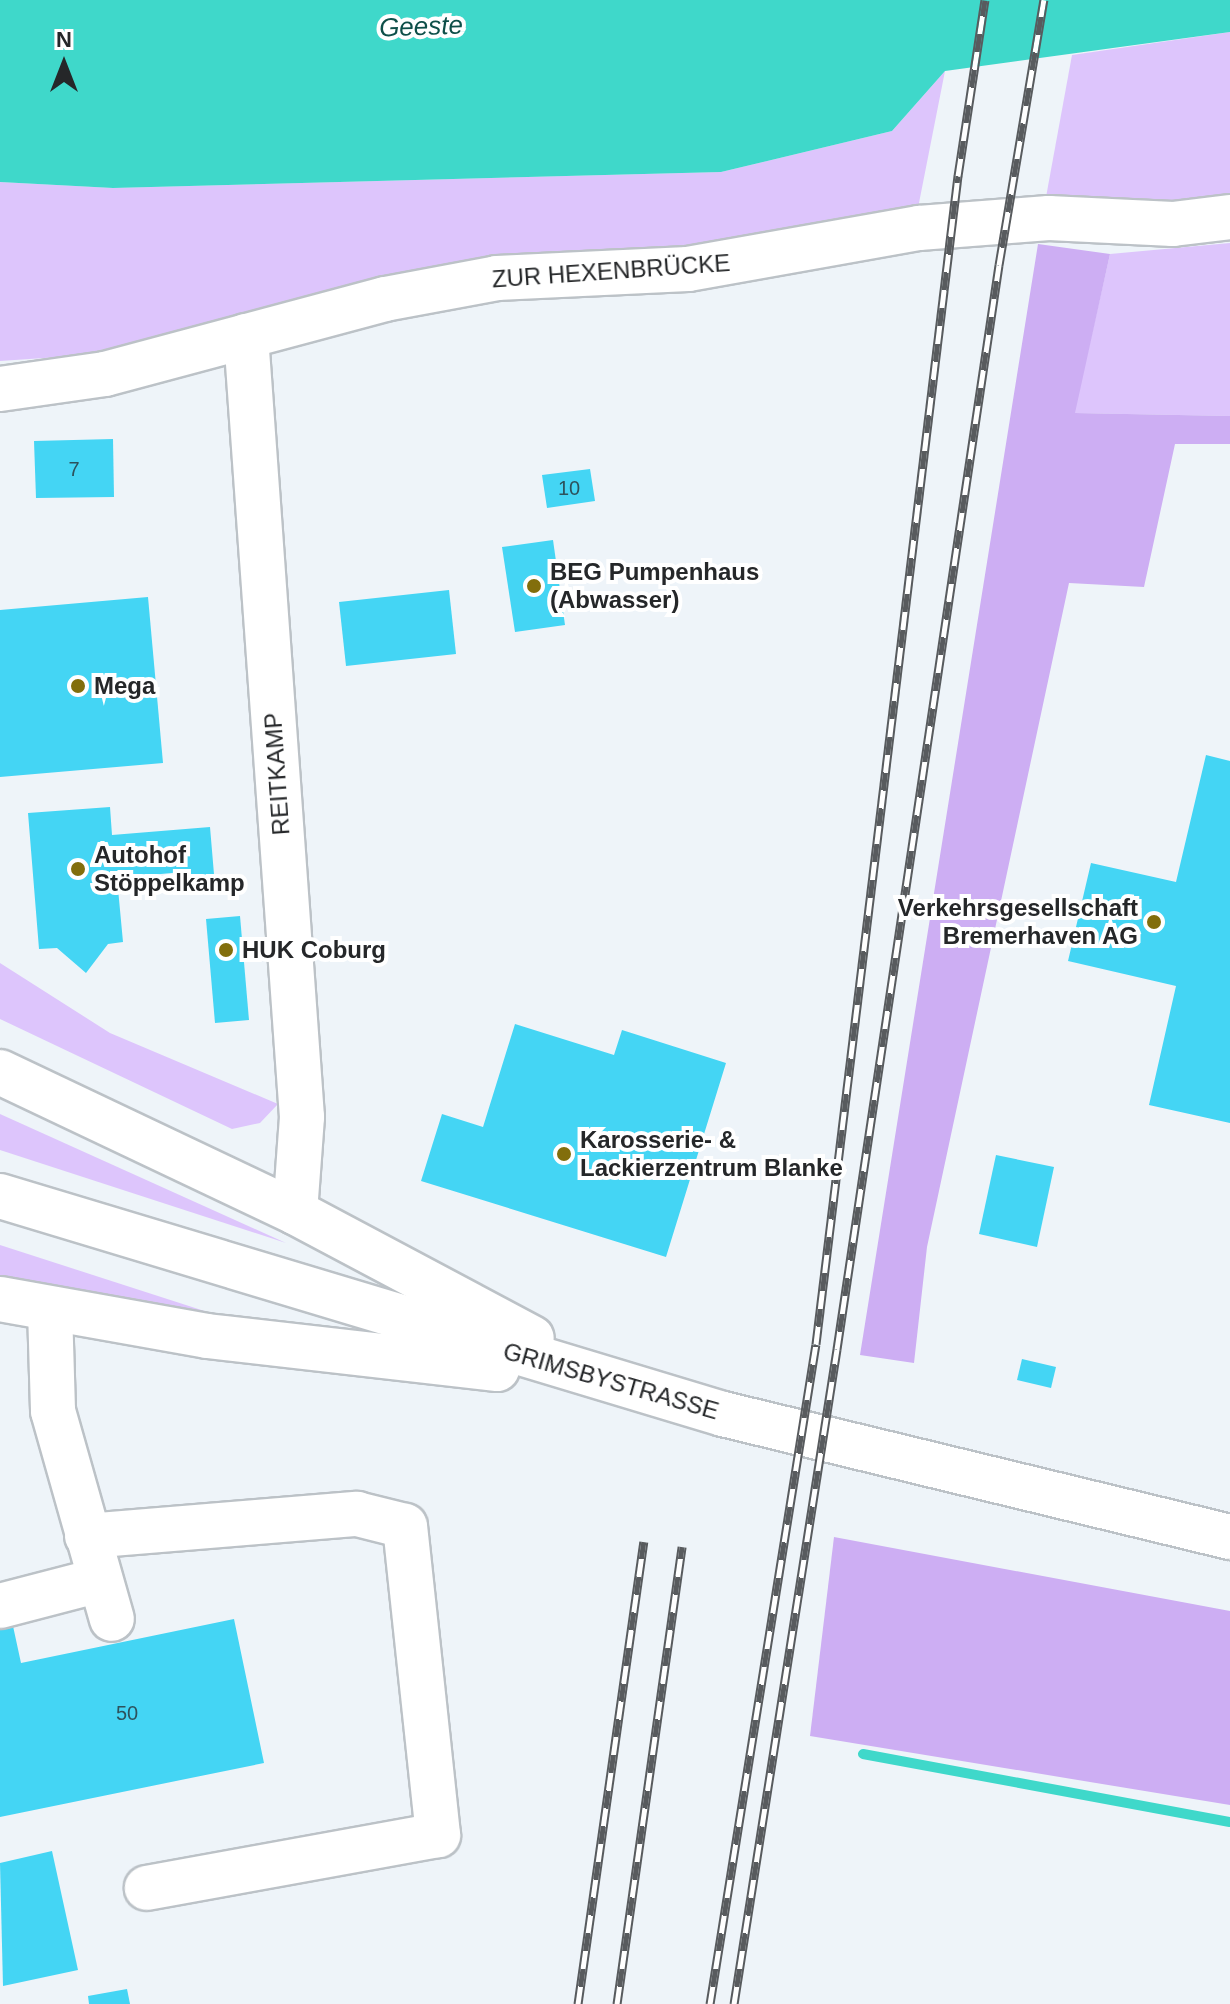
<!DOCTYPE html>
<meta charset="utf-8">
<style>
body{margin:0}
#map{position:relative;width:1230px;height:2004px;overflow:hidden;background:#eef4f9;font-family:Arial,sans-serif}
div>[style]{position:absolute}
.green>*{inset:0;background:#ddc5fc}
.forest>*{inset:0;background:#cdaef3}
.water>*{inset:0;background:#3fd8ca}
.stream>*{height:10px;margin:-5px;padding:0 5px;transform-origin:5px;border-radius:5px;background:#3fd8ca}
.building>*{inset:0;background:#44d5f4}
.roads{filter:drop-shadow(2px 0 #bcc2c7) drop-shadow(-2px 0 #bcc2c7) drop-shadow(0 2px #bcc2c7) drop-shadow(0 -2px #bcc2c7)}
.minor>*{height:44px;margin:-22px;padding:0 22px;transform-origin:22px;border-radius:22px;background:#fff}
.highway>*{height:44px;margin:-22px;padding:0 22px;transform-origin:22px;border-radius:22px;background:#fff}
.rail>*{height:9px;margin-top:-4.5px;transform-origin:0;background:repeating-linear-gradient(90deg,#fff 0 18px,#585b5e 0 36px);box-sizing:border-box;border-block:2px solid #585b5e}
.dots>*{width:22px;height:22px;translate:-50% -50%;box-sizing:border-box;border:4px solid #fff;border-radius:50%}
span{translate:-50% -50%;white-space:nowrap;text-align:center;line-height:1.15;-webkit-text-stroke:8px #fff;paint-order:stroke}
.number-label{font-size:20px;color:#2d525c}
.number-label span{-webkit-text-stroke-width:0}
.street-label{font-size:24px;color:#252729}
.poi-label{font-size:24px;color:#252729;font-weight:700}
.left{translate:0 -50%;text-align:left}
.right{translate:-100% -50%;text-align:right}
.water-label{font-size:26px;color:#0e4f49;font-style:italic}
.north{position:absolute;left:24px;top:24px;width:80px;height:80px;-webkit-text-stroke:6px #fff;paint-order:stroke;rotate:0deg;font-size:22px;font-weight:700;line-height:32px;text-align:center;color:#252729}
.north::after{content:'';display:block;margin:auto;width:28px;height:36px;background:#252729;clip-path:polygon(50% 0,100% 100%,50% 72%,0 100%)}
</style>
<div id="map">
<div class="green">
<i style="clip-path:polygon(1230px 32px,1230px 198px,1044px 208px,1072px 55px)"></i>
<i style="clip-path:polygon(945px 71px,918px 208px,755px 244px,237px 320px,74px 356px,0 361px,0 182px,113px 188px,721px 172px,892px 131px)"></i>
<i style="clip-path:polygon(1230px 243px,1230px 416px,1074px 413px,1110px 254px)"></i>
<i style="clip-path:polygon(0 963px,110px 1033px,278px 1104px,260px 1123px,232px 1129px,0 1019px)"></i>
<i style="clip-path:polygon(0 1114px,286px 1243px,0 1150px)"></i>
<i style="clip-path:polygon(0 1245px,254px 1327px,0 1278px)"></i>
</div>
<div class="forest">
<i style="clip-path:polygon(1038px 244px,1110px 254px,1075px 413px,1230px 416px,1230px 444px,1175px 444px,1144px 587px,1069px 583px,927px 1247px,914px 1363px,860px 1355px)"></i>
<i style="clip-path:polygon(834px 1537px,1230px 1611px,1230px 1805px,810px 1736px)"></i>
</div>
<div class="water">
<i style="clip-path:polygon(0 0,1230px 0,1230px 32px,945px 71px,892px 131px,721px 172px,113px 188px,0 182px)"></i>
</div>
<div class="stream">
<i style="left:863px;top:1754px;width:373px;rotate:10.5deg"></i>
</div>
<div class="building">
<i style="clip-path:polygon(113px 439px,114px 497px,36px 498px,34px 441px)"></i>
<i style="clip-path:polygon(590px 469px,595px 501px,547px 508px,542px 475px)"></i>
<i style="clip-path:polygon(553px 540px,565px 625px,515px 632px,502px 547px)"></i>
<i style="clip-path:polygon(449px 590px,456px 654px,346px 666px,339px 602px)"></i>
<i style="clip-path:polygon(148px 597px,163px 763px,0 777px,0 610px)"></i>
<i style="clip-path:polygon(1206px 755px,1230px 761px,1230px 1123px,1149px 1105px,1176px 986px,1068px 961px,1091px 863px,1176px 882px)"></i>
<i style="clip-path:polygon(110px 807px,112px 835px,210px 827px,215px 886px,184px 889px,183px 872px,117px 878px,123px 942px,108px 944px,86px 973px,57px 948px,39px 949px,28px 813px)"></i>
<i style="clip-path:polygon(240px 916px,249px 1020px,215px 1023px,206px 919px)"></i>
<i style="clip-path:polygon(515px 1024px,614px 1055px,622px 1030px,726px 1063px,666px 1257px,421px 1181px,442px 1114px,483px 1127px)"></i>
<i style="clip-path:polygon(996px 1155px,1054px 1167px,1037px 1247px,979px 1234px)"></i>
<i style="clip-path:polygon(1022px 1359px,1056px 1367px,1051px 1388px,1017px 1380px)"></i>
<i style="clip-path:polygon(234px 1619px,264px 1763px,0 1817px,0 1628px,13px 1626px,21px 1663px)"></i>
<i style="clip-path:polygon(52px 1851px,78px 1970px,3px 1986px,0 1863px)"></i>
<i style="clip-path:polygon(127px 1989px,130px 2004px,89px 2004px,88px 1996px)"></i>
</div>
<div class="roads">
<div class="minor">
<i style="left:246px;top:336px;width:783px;rotate:85.9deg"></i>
<i style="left:302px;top:1117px;width:95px;rotate:94.2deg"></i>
<i style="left:0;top:389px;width:106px;rotate:-8.1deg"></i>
<i style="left:105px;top:374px;width:290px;rotate:-15deg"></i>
<i style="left:385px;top:299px;width:114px;rotate:-10.6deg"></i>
<i style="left:497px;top:278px;width:191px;rotate:-2.7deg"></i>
<i style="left:688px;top:269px;width:235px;rotate:-10.1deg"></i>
<i style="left:919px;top:228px;width:130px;rotate:-4.4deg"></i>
<i style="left:1049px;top:218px;width:124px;rotate:2.8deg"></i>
<i style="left:1173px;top:224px;width:57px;rotate:-7deg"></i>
<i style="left:50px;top:1309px;width:102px;rotate:88.3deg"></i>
<i style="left:53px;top:1411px;width:216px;rotate:74.2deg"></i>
<i style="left:87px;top:1536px;width:271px;rotate:-4.7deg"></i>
<i style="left:357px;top:1514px;width:49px;rotate:14deg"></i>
<i style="left:405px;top:1526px;width:311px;rotate:83.9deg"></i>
<i style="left:438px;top:1835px;width:296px;rotate:169.7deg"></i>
<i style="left:0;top:1606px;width:103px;rotate:-14.6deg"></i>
</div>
<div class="highway">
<i style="left:0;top:1072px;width:327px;rotate:25.4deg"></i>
<i style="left:295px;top:1212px;width:268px;rotate:28deg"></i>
<i style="left:0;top:1196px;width:755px;rotate:16.78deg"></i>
<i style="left:723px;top:1414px;width:522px;rotate:13.64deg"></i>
<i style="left:0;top:1299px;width:210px;rotate:10.1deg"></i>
<i style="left:207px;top:1336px;width:292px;rotate:6.5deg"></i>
</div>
</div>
<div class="rail">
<i style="left:578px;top:2004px;width:467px;rotate:-81.9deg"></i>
<i style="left:617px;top:2004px;width:462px;rotate:-81.9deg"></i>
<i style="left:710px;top:2004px;width:668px;rotate:-80.88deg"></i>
<i style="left:816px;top:1344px;width:1177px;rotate:-83.07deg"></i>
<i style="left:958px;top:176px;width:178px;rotate:-81.3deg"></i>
<i style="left:734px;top:2004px;width:663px;rotate:-81.06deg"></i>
<i style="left:837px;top:1349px;width:1096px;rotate:-81.5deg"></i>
<i style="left:999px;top:265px;width:269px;rotate:-80.4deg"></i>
</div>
<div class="dots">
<i style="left:534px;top:586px;background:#826e0c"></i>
<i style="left:78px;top:686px;background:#826e0c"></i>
<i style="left:78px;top:869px;background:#826e0c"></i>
<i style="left:1154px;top:922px;background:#826e0c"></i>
<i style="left:226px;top:950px;background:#826e0c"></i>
<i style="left:564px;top:1154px;background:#826e0c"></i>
</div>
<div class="number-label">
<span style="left:74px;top:469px">7</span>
<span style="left:569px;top:488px">10</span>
<span style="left:127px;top:1713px">50</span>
</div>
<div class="street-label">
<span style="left:611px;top:271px;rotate:-4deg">ZUR HEXENBRÜCKE</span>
<span style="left:277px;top:774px;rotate:-94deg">REITKAMP</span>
<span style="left:611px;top:1381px;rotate:16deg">GRIMSBYSTRASSE</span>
</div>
<div class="poi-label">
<span class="left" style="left:550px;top:586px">BEG Pumpenhaus<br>(Abwasser)</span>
<span class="left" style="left:94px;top:686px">Mega</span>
<span class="left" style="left:94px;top:869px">Autohof<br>Stöppelkamp</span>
<span class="right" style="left:1138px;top:922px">Verkehrsgesellschaft<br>Bremerhaven AG</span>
<span class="left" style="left:242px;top:950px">HUK Coburg</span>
<span class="left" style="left:580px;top:1154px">Karosserie- &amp;<br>Lackierzentrum Blanke</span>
</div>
<div class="water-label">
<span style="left:421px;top:27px;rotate:-2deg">Geeste</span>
</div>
<div class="north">N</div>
</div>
